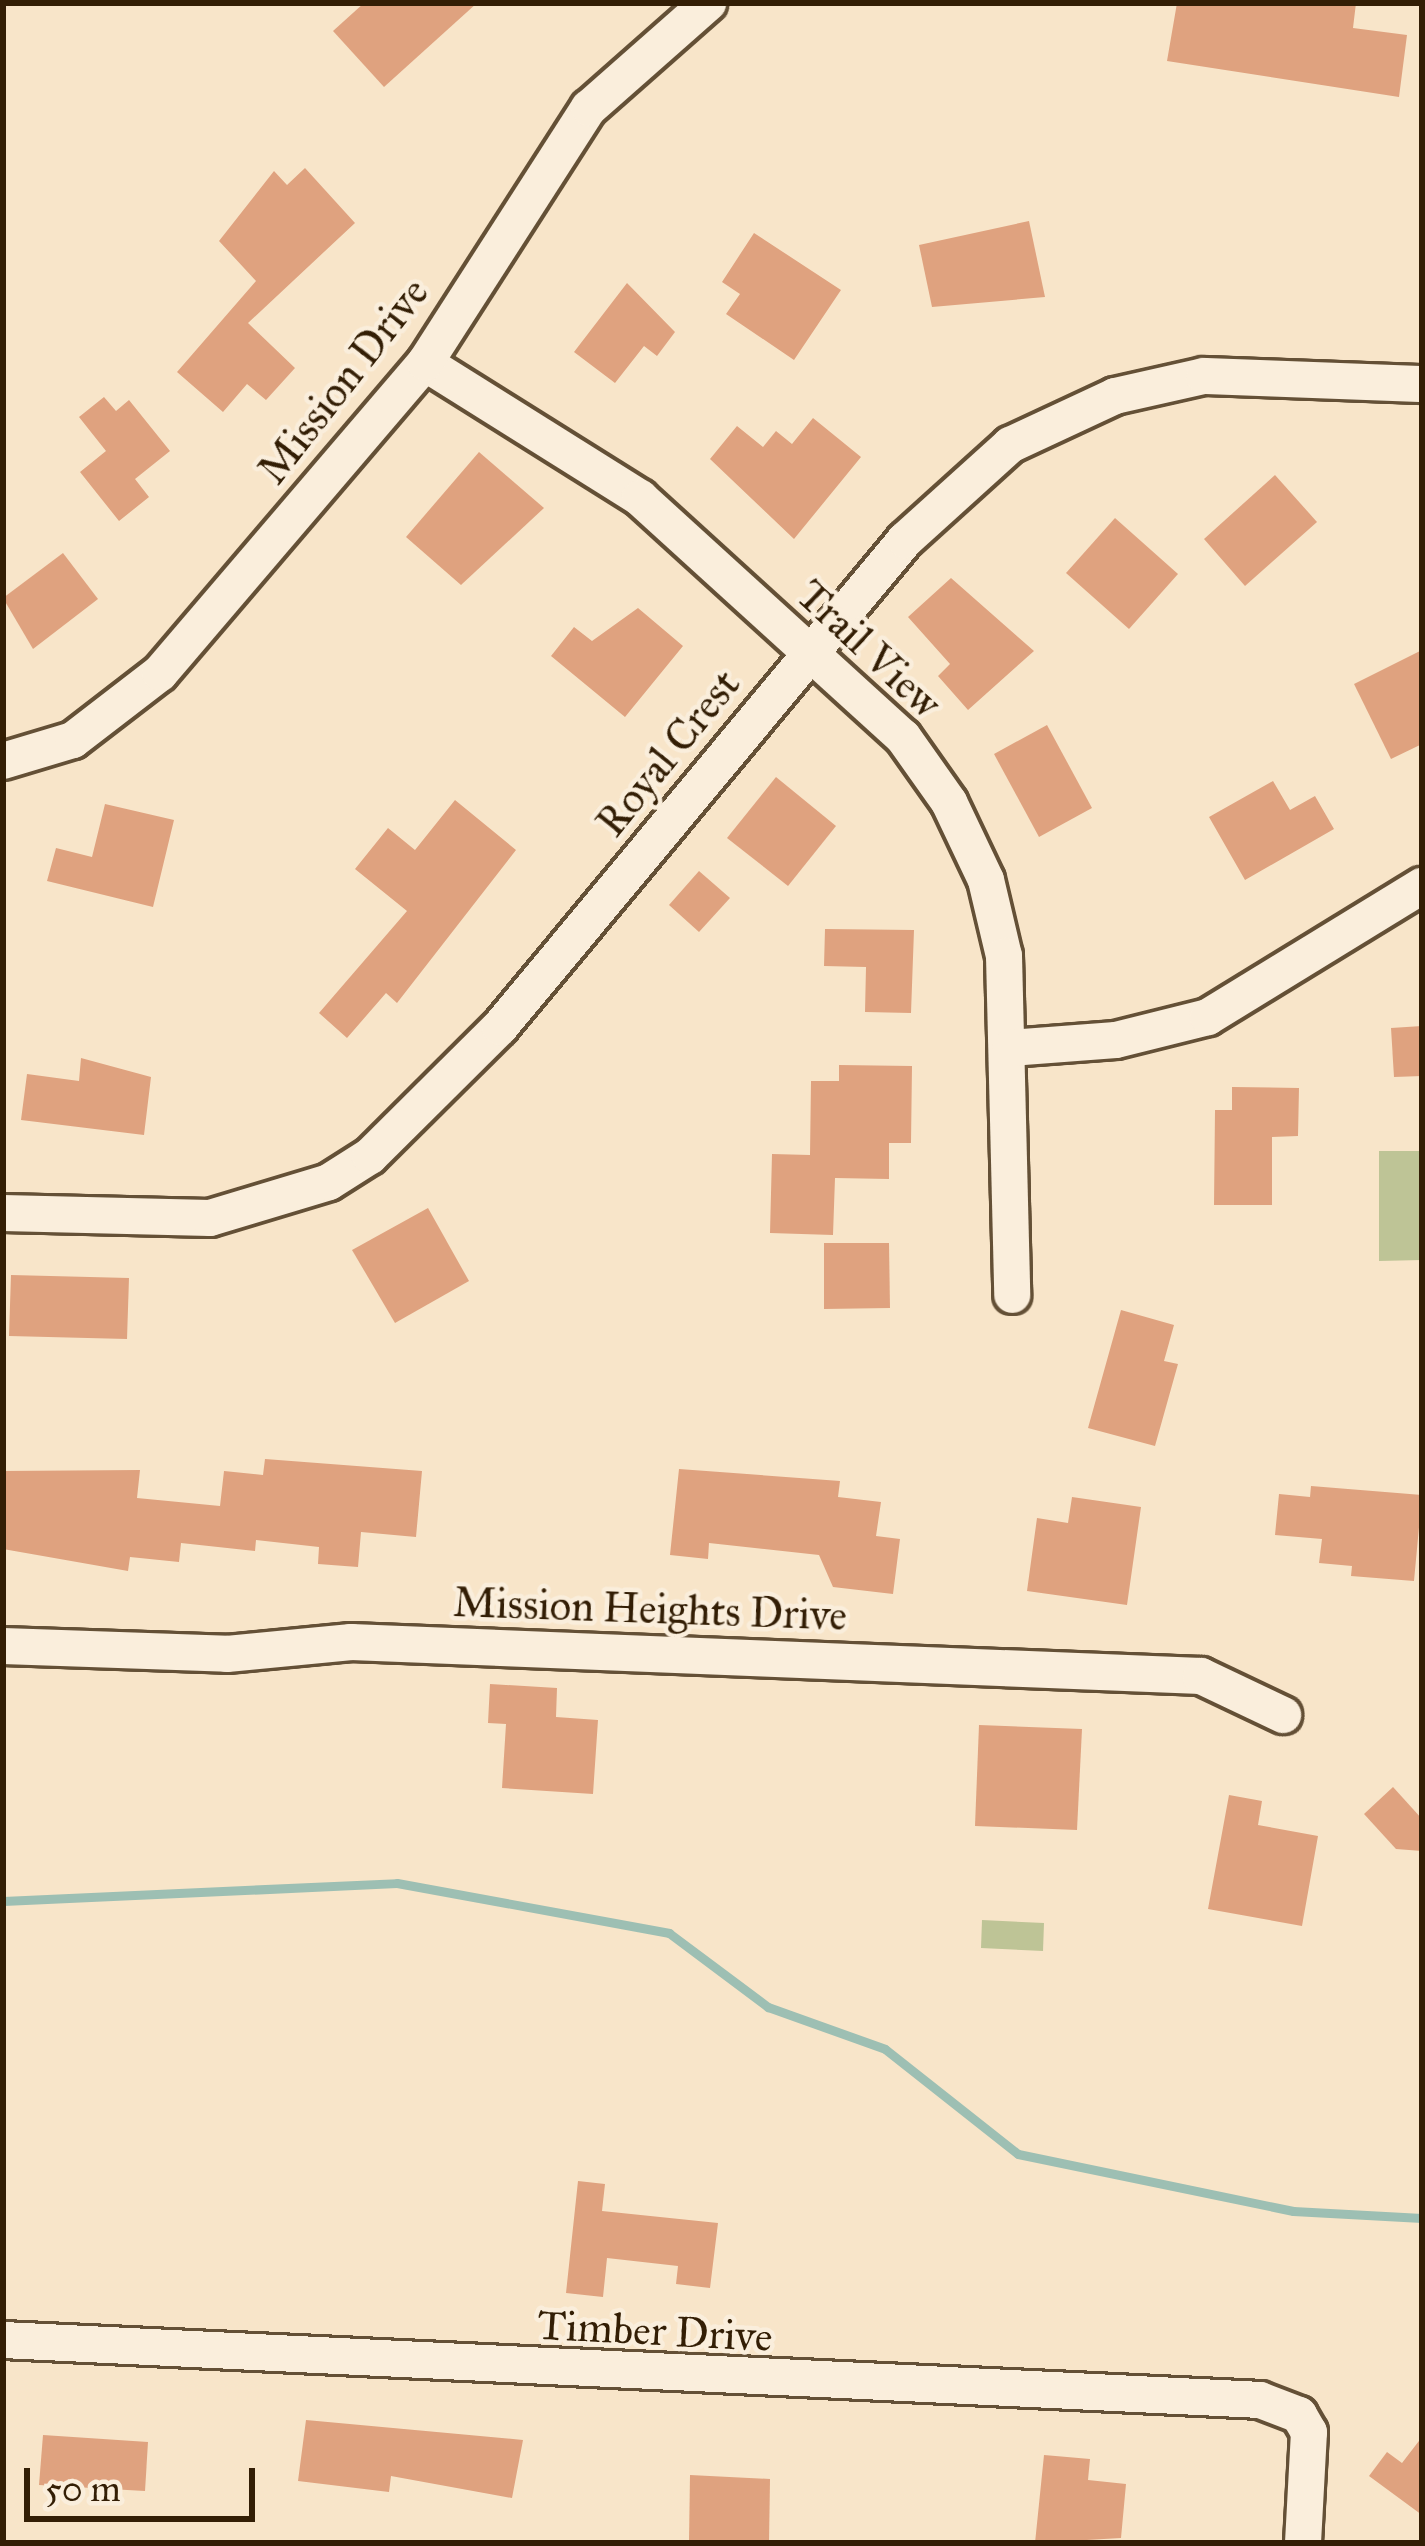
<!DOCTYPE html>
<style>
body{margin:0}
#map{position:relative;width:1425px;height:2546px;overflow:hidden;background:#f8e5c9;font-family:"IM FELL Great Primer",serif}
div>[style]{position:absolute}
.green>*{inset:0;background:#bec496}
.stream>*{height:9px;margin:-4.5px;padding:0 4.5px;transform-origin:4.5px;border-radius:4.5px;background:#9dbfb3}
.building>*{inset:0;background:#dfa27f}
.roads{filter:drop-shadow(3px 0 #645036) drop-shadow(-3px 0 #645036) drop-shadow(0 3px #645036) drop-shadow(0 -3px #645036)}
.minor>*{height:36px;margin:-18px;padding:0 18px;transform-origin:18px;border-radius:18px;background:#faeedc}
span{translate:-50% -50%;white-space:nowrap;text-align:center;line-height:1.15;-webkit-text-stroke:9px #faeedc;paint-order:stroke}
.street-label{font-size:42px;color:#331e05}
.frame{position:absolute;inset:0;border:6px solid #331e05;pointer-events:none}
.scale{position:absolute;left:24px;top:2468px;width:231px;height:54px;box-sizing:border-box;border:6px solid #331e05;border-top:0;padding-left:15px;font-size:36px;line-height:42px;white-space:nowrap;color:#331e05;-webkit-text-stroke:9px #faeedc;paint-order:stroke}
</style>
<div id="map">
<div class="green">
<i style="clip-path:polygon(1379px 1151px,1422px 1151px,1422px 1260px,1379px 1261px)"></i>
<i style="clip-path:polygon(982px 1920px,1044px 1923px,1043px 1951px,981px 1948px)"></i>
</div>
<div class="stream">
<i style="left:3px;top:1901px;width:394px;rotate:-2.6deg"></i>
<i style="left:397px;top:1883px;width:277px;rotate:10.4deg"></i>
<i style="left:669px;top:1933px;width:124px;rotate:36.8deg"></i>
<i style="left:768px;top:2007px;width:124px;rotate:19.7deg"></i>
<i style="left:885px;top:2049px;width:169px;rotate:38.3deg"></i>
<i style="left:1018px;top:2154px;width:281px;rotate:11.7deg"></i>
<i style="left:1293px;top:2211px;width:129px;rotate:3.1deg"></i>
</div>
<div class="building">
<i style="clip-path:polygon(364px 3px,477px 3px,384px 87px,333px 31px)"></i>
<i style="clip-path:polygon(1177px 3px,1356px 3px,1353px 28px,1407px 35px,1399px 97px,1167px 61px)"></i>
<i style="clip-path:polygon(305px 168px,355px 223px,248px 323px,295px 368px,266px 400px,247px 384px,223px 412px,177px 372px,256px 281px,219px 241px,274px 171px,287px 185px)"></i>
<i style="clip-path:polygon(1029px 221px,1045px 297px,932px 307px,919px 245px)"></i>
<i style="clip-path:polygon(754px 233px,841px 290px,794px 360px,726px 314px,740px 294px,722px 282px)"></i>
<i style="clip-path:polygon(627px 283px,675px 332px,657px 356px,644px 346px,615px 383px,574px 352px)"></i>
<i style="clip-path:polygon(104px 397px,116px 411px,129px 400px,170px 451px,135px 479px,149px 497px,119px 521px,80px 472px,106px 451px,79px 417px)"></i>
<i style="clip-path:polygon(813px 418px,861px 457px,794px 539px,710px 459px,737px 426px,763px 447px,776px 431px,792px 444px)"></i>
<i style="clip-path:polygon(479px 452px,544px 508px,461px 585px,406px 537px)"></i>
<i style="clip-path:polygon(1275px 475px,1317px 522px,1245px 586px,1204px 539px)"></i>
<i style="clip-path:polygon(1115px 518px,1178px 574px,1129px 629px,1066px 573px)"></i>
<i style="clip-path:polygon(63px 553px,98px 599px,33px 649px,3px 598px)"></i>
<i style="clip-path:polygon(951px 578px,1034px 651px,968px 710px,938px 676px,950px 664px,908px 617px)"></i>
<i style="clip-path:polygon(638px 608px,683px 646px,625px 717px,551px 656px,574px 627px,592px 641px)"></i>
<i style="clip-path:polygon(1422px 650px,1422px 744px,1391px 759px,1354px 684px)"></i>
<i style="clip-path:polygon(1047px 725px,1092px 808px,1039px 837px,994px 754px)"></i>
<i style="clip-path:polygon(776px 777px,836px 826px,788px 886px,727px 838px)"></i>
<i style="clip-path:polygon(1273px 781px,1290px 810px,1315px 796px,1334px 829px,1245px 880px,1209px 817px)"></i>
<i style="clip-path:polygon(455px 800px,516px 850px,397px 1003px,386px 993px,347px 1038px,319px 1013px,407px 911px,355px 869px,388px 828px,415px 850px)"></i>
<i style="clip-path:polygon(105px 804px,174px 820px,153px 907px,47px 881px,56px 848px,92px 857px)"></i>
<i style="clip-path:polygon(699px 871px,730px 898px,699px 932px,669px 905px)"></i>
<i style="clip-path:polygon(825px 929px,914px 930px,911px 1013px,865px 1012px,866px 967px,824px 966px)"></i>
<i style="clip-path:polygon(1422px 1026px,1422px 1076px,1394px 1077px,1391px 1028px)"></i>
<i style="clip-path:polygon(81px 1058px,151px 1077px,144px 1135px,21px 1120px,27px 1074px,79px 1081px)"></i>
<i style="clip-path:polygon(839px 1065px,912px 1066px,911px 1143px,889px 1143px,889px 1179px,835px 1178px,833px 1235px,770px 1233px,772px 1154px,810px 1155px,811px 1081px,839px 1081px)"></i>
<i style="clip-path:polygon(1232px 1087px,1299px 1088px,1298px 1136px,1272px 1137px,1272px 1205px,1214px 1205px,1215px 1110px,1232px 1110px)"></i>
<i style="clip-path:polygon(428px 1208px,469px 1281px,395px 1323px,352px 1250px)"></i>
<i style="clip-path:polygon(824px 1243px,889px 1243px,890px 1308px,824px 1309px)"></i>
<i style="clip-path:polygon(11px 1275px,129px 1278px,127px 1339px,9px 1336px)"></i>
<i style="clip-path:polygon(1121px 1310px,1174px 1325px,1164px 1361px,1178px 1364px,1155px 1446px,1088px 1428px)"></i>
<i style="clip-path:polygon(265px 1459px,422px 1471px,416px 1537px,361px 1532px,358px 1567px,318px 1564px,319px 1547px,256px 1540px,255px 1551px,181px 1543px,179px 1562px,130px 1557px,128px 1571px,3px 1549px,3px 1471px,140px 1470px,137px 1498px,220px 1506px,224px 1471px,263px 1475px)"></i>
<i style="clip-path:polygon(679px 1469px,840px 1481px,838px 1497px,881px 1502px,876px 1536px,900px 1539px,893px 1594px,833px 1587px,819px 1555px,709px 1543px,708px 1559px,670px 1555px)"></i>
<i style="clip-path:polygon(1311px 1486px,1422px 1495px,1414px 1581px,1351px 1576px,1352px 1566px,1319px 1563px,1322px 1539px,1275px 1535px,1279px 1494px,1310px 1497px)"></i>
<i style="clip-path:polygon(1072px 1497px,1141px 1507px,1127px 1605px,1027px 1591px,1037px 1518px,1068px 1523px)"></i>
<i style="clip-path:polygon(490px 1684px,557px 1688px,556px 1717px,598px 1720px,593px 1794px,502px 1788px,506px 1724px,488px 1723px)"></i>
<i style="clip-path:polygon(979px 1725px,1082px 1729px,1077px 1830px,975px 1826px)"></i>
<i style="clip-path:polygon(1393px 1787px,1422px 1819px,1422px 1851px,1396px 1849px,1364px 1814px)"></i>
<i style="clip-path:polygon(1229px 1795px,1262px 1801px,1258px 1825px,1318px 1836px,1302px 1926px,1208px 1909px)"></i>
<i style="clip-path:polygon(578px 2181px,605px 2184px,602px 2211px,718px 2223px,710px 2288px,676px 2284px,678px 2266px,607px 2258px,603px 2297px,566px 2293px)"></i>
<i style="clip-path:polygon(306px 2420px,523px 2440px,512px 2498px,391px 2476px,389px 2492px,298px 2481px)"></i>
<i style="clip-path:polygon(43px 2435px,148px 2442px,145px 2491px,39px 2485px)"></i>
<i style="clip-path:polygon(1422px 2437px,1422px 2515px,1369px 2476px,1387px 2452px,1402px 2463px)"></i>
<i style="clip-path:polygon(1044px 2455px,1090px 2459px,1088px 2480px,1126px 2484px,1121px 2538px,1035px 2543px)"></i>
<i style="clip-path:polygon(690px 2475px,770px 2479px,769px 2543px,689px 2543px)"></i>
</div>
<div class="roads">
<div class="minor">
<i style="left:425px;top:363px;width:254px;rotate:32.1deg"></i>
<i style="left:640px;top:498px;width:355px;rotate:42.3deg"></i>
<i style="left:903px;top:737px;width:80px;rotate:54.7deg"></i>
<i style="left:949px;top:802px;width:86px;rotate:64.6deg"></i>
<i style="left:986px;top:880px;width:78px;rotate:76.7deg"></i>
<i style="left:1004px;top:956px;width:339px;rotate:88.6deg"></i>
<i style="left:3px;top:761px;width:73px;rotate:-16.7deg"></i>
<i style="left:73px;top:740px;width:110px;rotate:-37.6deg"></i>
<i style="left:160px;top:673px;width:408px;rotate:-49.5deg"></i>
<i style="left:425px;top:363px;width:303px;rotate:-57.3deg"></i>
<i style="left:589px;top:108px;width:159px;rotate:-41.4deg"></i>
<i style="left:1010px;top:1048px;width:106px;rotate:-4.3deg"></i>
<i style="left:1116px;top:1040px;width:95px;rotate:-14deg"></i>
<i style="left:1208px;top:1017px;width:251px;rotate:-31.5deg"></i>
<i style="left:3px;top:1213px;width:207px;rotate:1.4deg"></i>
<i style="left:210px;top:1218px;width:124px;rotate:-16.8deg"></i>
<i style="left:329px;top:1182px;width:49px;rotate:-32.4deg"></i>
<i style="left:370px;top:1156px;width:183px;rotate:-44.8deg"></i>
<i style="left:500px;top:1027px;width:633px;rotate:-50.25deg"></i>
<i style="left:905px;top:540px;width:142px;rotate:-42.1deg"></i>
<i style="left:1010px;top:445px;width:116px;rotate:-25deg"></i>
<i style="left:1115px;top:396px;width:91px;rotate:-12.7deg"></i>
<i style="left:1204px;top:376px;width:218px;rotate:2.1deg"></i>
<i style="left:3px;top:1646px;width:224px;rotate:2deg"></i>
<i style="left:227px;top:1654px;width:125px;rotate:-5.5deg"></i>
<i style="left:351px;top:1642px;width:851px;rotate:2.29deg"></i>
<i style="left:1201px;top:1676px;width:91px;rotate:25.4deg"></i>
<i style="left:3px;top:2340px;width:1258px;rotate:2.73deg"></i>
<i style="left:1260px;top:2400px;width:42px;rotate:21deg"></i>
<i style="left:1299px;top:2415px;width:20px;rotate:60deg"></i>
<i style="left:1309px;top:2432px;width:111px;rotate:93.1deg"></i>
</div>
</div>
<div class="street-label">
<span style="left:343px;top:381px;rotate:-52deg">Mission Drive</span>
<span style="left:869px;top:649px;rotate:43deg">Trail View</span>
<span style="left:668px;top:753px;rotate:-51deg">Royal Crest</span>
<span style="left:650px;top:1609px;rotate:2deg">Mission Heights Drive</span>
<span style="left:655px;top:2331px;rotate:3deg">Timber Drive</span>
</div>
<div class="frame"></div>
<div class="scale">50 m</div>
</div>
